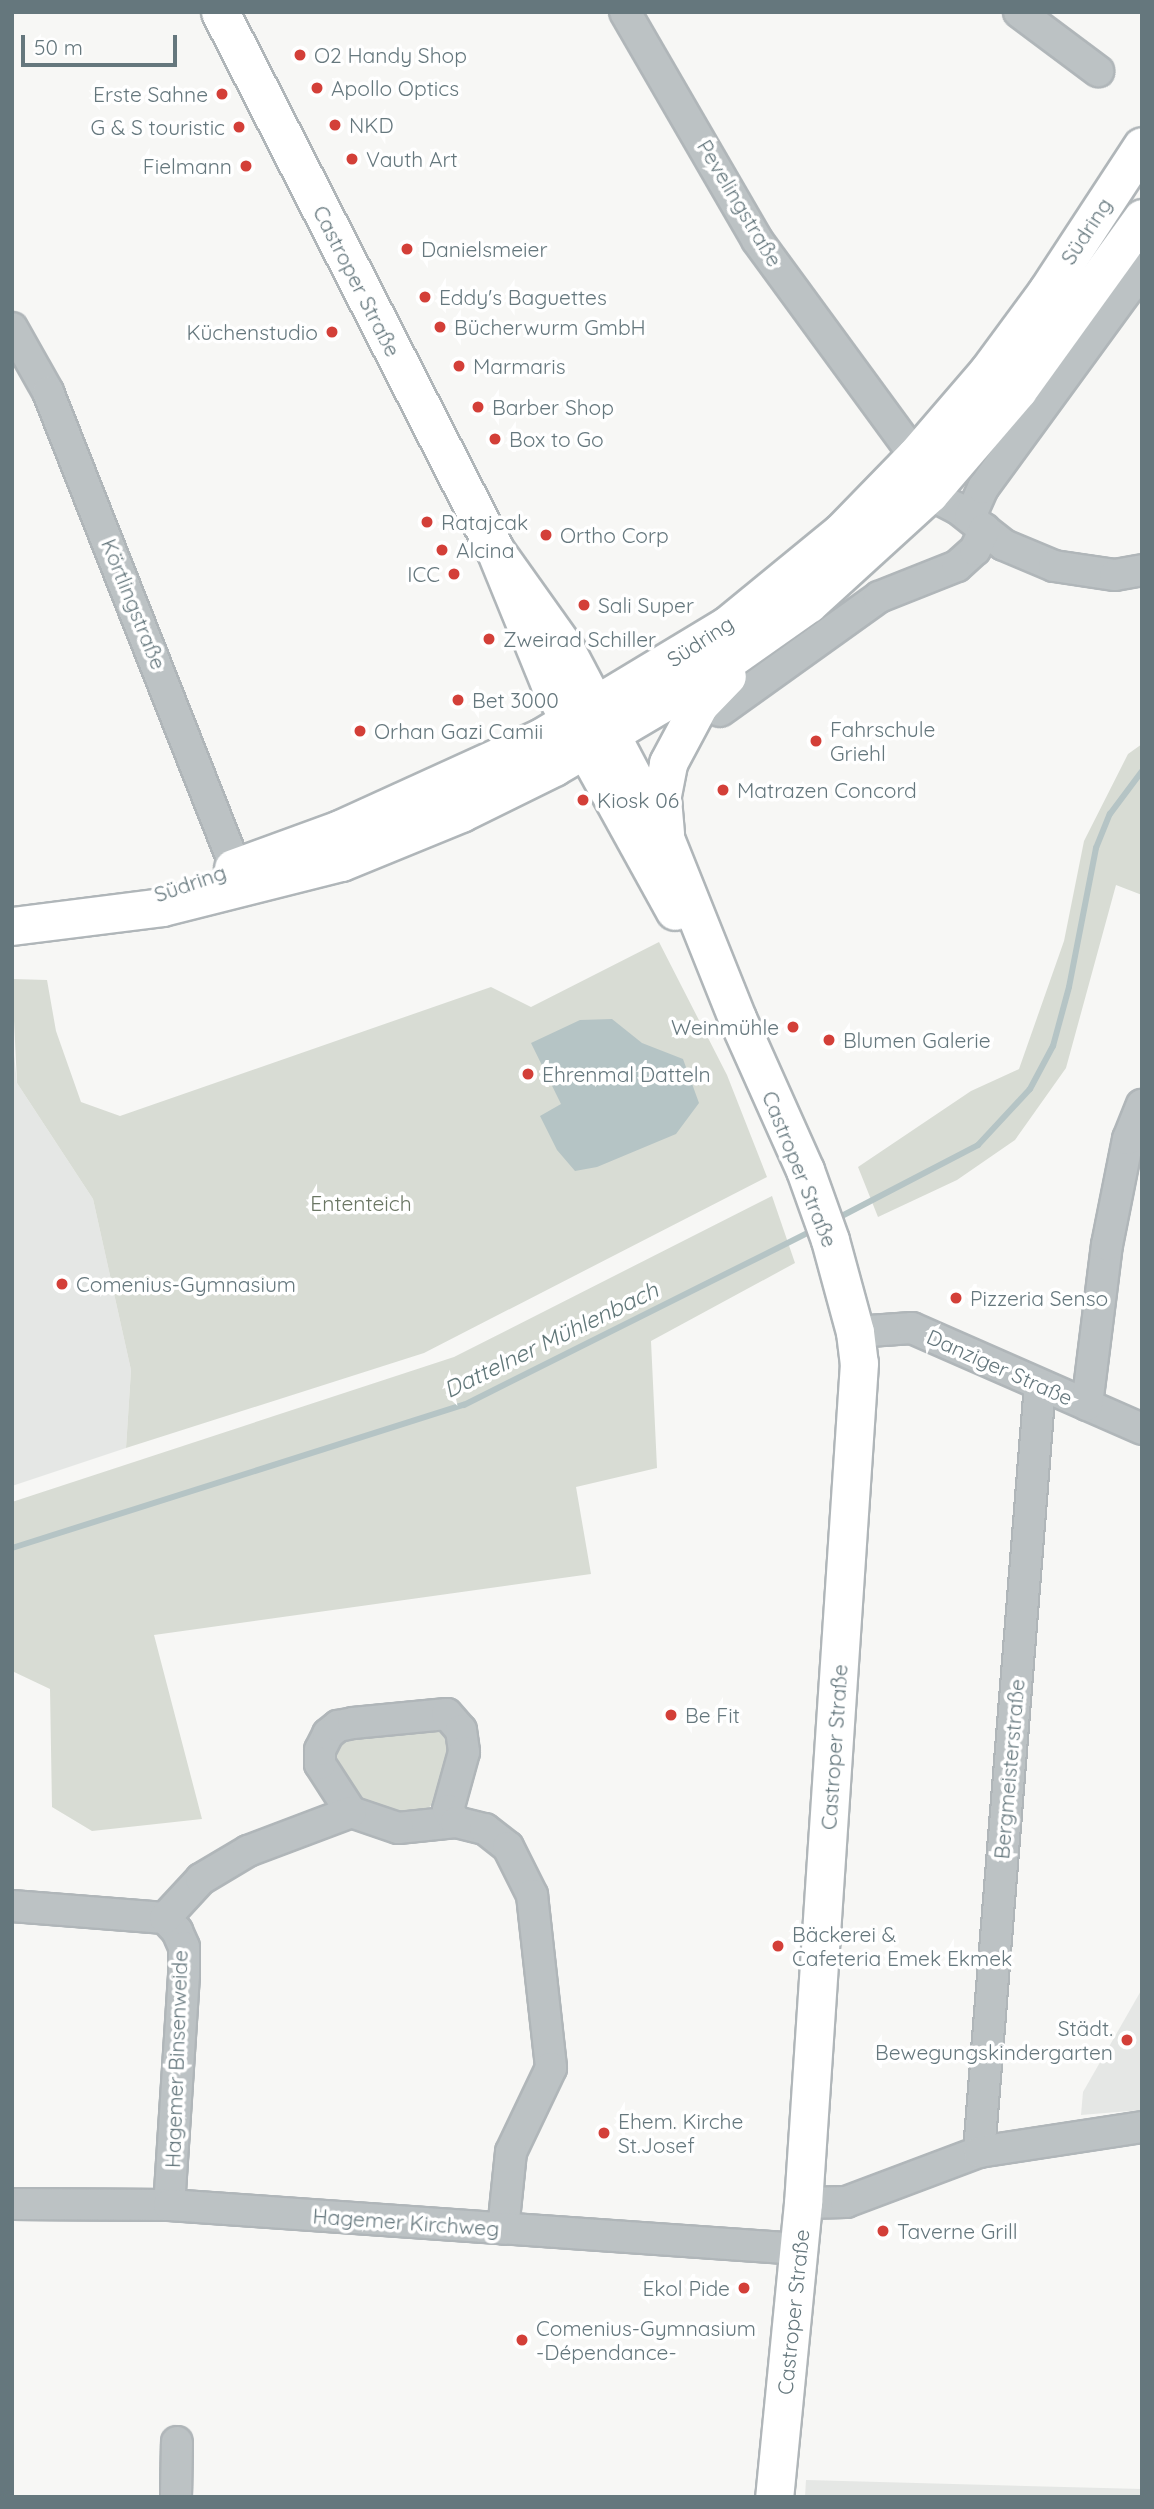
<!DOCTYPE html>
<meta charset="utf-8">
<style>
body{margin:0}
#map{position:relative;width:1154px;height:2509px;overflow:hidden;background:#f7f7f5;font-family:Quicksand,sans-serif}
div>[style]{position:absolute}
.built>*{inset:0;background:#e5e7e5}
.green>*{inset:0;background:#d8dcd4}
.water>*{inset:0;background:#b5c4c5}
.stream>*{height:6px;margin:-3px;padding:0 3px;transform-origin:3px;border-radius:3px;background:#b5c4c5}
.roads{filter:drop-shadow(2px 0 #b0b6b9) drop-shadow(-2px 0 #b0b6b9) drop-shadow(0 2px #b0b6b9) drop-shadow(0 -2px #b0b6b9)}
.minor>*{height:30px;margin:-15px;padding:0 15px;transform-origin:15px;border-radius:15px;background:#bcc2c4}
.major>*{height:37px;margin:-18.5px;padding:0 18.5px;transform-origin:18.5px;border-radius:18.5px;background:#fff}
.dots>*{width:19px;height:19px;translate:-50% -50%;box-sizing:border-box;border:4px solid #fff;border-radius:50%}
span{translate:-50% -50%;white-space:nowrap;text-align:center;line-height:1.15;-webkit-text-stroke:7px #fff;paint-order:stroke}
.poi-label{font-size:21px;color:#65777d}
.left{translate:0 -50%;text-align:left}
.right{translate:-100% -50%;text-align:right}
.street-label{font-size:21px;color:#65777d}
.park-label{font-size:21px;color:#6a7663}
.water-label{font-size:23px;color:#607678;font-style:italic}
.frame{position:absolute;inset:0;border:14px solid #65777d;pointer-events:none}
.scale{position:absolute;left:21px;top:35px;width:156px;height:32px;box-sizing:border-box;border:4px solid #65777d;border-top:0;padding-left:9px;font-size:21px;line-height:24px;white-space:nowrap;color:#65777d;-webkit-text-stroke:5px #fff;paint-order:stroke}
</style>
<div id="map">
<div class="built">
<i style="clip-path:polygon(12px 1035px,17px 1083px,93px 1199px,131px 1370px,126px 1448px,12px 1486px)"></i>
<i style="clip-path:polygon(1142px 1989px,1142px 2110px,1081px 2115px,1083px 2092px)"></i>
<i style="clip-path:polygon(806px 2480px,1142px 2489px,1142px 2497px,805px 2497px)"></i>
</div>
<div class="green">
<i style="clip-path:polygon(1142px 744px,1142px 895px,1116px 885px,1066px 1068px,1015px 1140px,957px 1180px,878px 1217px,858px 1167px,971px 1091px,1019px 1069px,1064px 941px,1084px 841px,1128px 754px)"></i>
<i style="clip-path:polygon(659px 942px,727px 1075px,767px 1177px,424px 1353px,126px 1448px,131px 1370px,93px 1199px,17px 1083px,12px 979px,47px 980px,56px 1031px,81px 1102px,120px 1116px,491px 987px,531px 1007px)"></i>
<i style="clip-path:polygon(772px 1196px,795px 1263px,651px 1341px,657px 1468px,576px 1487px,591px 1574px,154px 1635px,202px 1819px,92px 1831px,52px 1807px,50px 1689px,12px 1671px,12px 1502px,454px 1357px)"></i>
<i style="clip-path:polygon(443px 1727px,454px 1745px,439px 1799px,422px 1813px,383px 1816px,338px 1780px,332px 1752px,340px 1739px)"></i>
</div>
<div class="water">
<i style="clip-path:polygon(612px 1019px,642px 1043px,683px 1059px,699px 1103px,676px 1134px,597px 1167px,575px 1171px,557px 1150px,540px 1116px,561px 1104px,531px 1043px,580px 1020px)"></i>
</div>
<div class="stream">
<i style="left:836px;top:1219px;width:160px;rotate:-27.5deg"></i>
<i style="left:978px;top:1145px;width:76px;rotate:-47.1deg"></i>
<i style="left:1030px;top:1089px;width:49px;rotate:-61.9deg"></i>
<i style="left:1053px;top:1046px;width:61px;rotate:-74.8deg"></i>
<i style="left:1069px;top:987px;width:142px;rotate:-79deg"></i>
<i style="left:1096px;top:848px;width:37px;rotate:-68deg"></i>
<i style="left:1110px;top:814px;width:54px;rotate:-53.3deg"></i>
<i style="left:12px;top:1548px;width:474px;rotate:-17.6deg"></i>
<i style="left:464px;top:1405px;width:391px;rotate:-26.6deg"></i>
</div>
<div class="roads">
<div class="minor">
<i style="left:625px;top:12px;width:263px;rotate:59.9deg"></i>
<i style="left:757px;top:240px;width:268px;rotate:53.8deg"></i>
<i style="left:1019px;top:12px;width:99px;rotate:36.8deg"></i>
<i style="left:12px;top:328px;width:73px;rotate:60.6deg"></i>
<i style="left:48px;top:392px;width:531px;rotate:68.46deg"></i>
<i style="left:929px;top:494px;width:31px;rotate:27deg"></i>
<i style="left:957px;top:508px;width:60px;rotate:38.2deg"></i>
<i style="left:1004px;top:545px;width:54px;rotate:22.8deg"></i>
<i style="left:1054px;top:566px;width:62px;rotate:8.4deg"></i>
<i style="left:1115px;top:575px;width:27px;rotate:-10deg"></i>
<i style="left:970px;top:517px;width:32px;rotate:-66deg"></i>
<i style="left:983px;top:488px;width:270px;rotate:-53.9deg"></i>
<i style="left:720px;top:711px;width:196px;rotate:-35.6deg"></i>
<i style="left:879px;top:597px;width:84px;rotate:-21.7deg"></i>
<i style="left:957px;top:566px;width:24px;rotate:-42deg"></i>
<i style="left:975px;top:550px;width:23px;rotate:-65deg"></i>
<i style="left:855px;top:1332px;width:57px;rotate:-4deg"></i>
<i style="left:912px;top:1328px;width:251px;rotate:23.7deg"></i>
<i style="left:1087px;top:1405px;width:161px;rotate:-82.9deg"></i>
<i style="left:1107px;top:1245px;width:108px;rotate:-78.8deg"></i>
<i style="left:1128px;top:1139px;width:37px;rotate:-68deg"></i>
<i style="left:456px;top:1822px;width:58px;rotate:174.1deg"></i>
<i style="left:398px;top:1828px;width:50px;rotate:-161.2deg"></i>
<i style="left:351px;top:1812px;width:57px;rotate:-122.9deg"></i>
<i style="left:320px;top:1764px;width:14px;rotate:-90deg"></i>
<i style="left:320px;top:1750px;width:18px;rotate:-63deg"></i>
<i style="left:328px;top:1734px;width:13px;rotate:-39deg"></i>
<i style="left:338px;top:1726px;width:15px;rotate:-11deg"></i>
<i style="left:353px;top:1723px;width:94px;rotate:-5.5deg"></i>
<i style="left:447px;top:1714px;width:21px;rotate:49deg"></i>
<i style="left:461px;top:1730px;width:22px;rotate:82deg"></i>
<i style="left:464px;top:1752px;width:60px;rotate:105.4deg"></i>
<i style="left:448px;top:1810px;width:14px;rotate:56deg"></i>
<i style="left:456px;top:1822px;width:30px;rotate:14deg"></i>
<i style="left:485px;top:1829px;width:29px;rotate:38deg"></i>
<i style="left:508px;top:1847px;width:54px;rotate:63.4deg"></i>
<i style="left:532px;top:1895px;width:174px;rotate:83.7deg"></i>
<i style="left:551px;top:2068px;width:93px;rotate:115.5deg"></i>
<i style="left:511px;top:2152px;width:77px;rotate:95.9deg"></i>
<i style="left:12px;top:1906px;width:153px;rotate:4.5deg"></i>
<i style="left:165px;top:1918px;width:18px;rotate:47deg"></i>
<i style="left:177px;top:1931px;width:17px;rotate:66deg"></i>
<i style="left:184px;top:1947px;width:28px;rotate:90deg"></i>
<i style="left:184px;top:1975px;width:230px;rotate:93.7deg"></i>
<i style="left:165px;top:1918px;width:53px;rotate:-47.3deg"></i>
<i style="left:201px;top:1879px;width:55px;rotate:-30.8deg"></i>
<i style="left:248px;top:1851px;width:110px;rotate:-20.7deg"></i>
<i style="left:979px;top:2152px;width:768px;rotate:-85.45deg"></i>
<i style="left:803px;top:2203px;width:43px;rotate:-1.3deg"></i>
<i style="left:846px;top:2202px;width:142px;rotate:-20.6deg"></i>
<i style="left:979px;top:2152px;width:165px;rotate:-8.7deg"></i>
<i style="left:12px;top:2204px;width:157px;rotate:0.4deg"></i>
<i style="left:169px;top:2205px;width:632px;rotate:4deg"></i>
<i style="left:176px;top:2497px;width:55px;rotate:-89deg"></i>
</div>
<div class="major">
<i style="left:220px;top:12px;width:604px;rotate:62.93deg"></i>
<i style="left:495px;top:550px;width:146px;rotate:67.8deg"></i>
<i style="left:550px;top:685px;width:258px;rotate:61.1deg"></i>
<i style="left:495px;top:550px;width:123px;rotate:54.6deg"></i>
<i style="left:566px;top:650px;width:212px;rotate:62.2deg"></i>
<i style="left:665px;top:838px;width:194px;rotate:68.2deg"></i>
<i style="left:737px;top:1018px;width:167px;rotate:65.9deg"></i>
<i style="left:805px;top:1170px;width:74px;rotate:70.3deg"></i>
<i style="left:830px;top:1240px;width:95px;rotate:74.8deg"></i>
<i style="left:855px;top:1332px;width:31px;rotate:83deg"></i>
<i style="left:859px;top:1363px;width:842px;rotate:93.81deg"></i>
<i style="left:803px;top:2203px;width:295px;rotate:95.6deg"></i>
<i style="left:665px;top:833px;width:38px;rotate:-95deg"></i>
<i style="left:662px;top:795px;width:33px;rotate:-79deg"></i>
<i style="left:668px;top:763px;width:66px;rotate:-61.9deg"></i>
<i style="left:699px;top:705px;width:40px;rotate:-46deg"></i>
<i style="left:233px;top:868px;width:114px;rotate:-20deg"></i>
<i style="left:340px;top:829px;width:220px;rotate:-24.5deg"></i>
<i style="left:540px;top:738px;width:217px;rotate:-31.1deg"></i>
<i style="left:726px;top:626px;width:149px;rotate:-39.3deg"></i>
<i style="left:841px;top:532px;width:106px;rotate:-45.8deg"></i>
<i style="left:915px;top:456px;width:112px;rotate:-49.3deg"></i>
<i style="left:988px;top:371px;width:99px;rotate:-53.6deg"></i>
<i style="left:1047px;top:291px;width:173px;rotate:-56.8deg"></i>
<i style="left:12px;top:926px;width:151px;rotate:-7.2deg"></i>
<i style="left:162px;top:907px;width:185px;rotate:-14.1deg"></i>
<i style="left:341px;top:862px;width:130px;rotate:-22.2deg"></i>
<i style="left:461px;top:813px;width:104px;rotate:-26.3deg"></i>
<i style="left:554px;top:767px;width:161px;rotate:-30.5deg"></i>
<i style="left:693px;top:685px;width:141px;rotate:-35.2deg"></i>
<i style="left:808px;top:604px;width:164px;rotate:-42.3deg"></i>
<i style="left:929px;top:494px;width:137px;rotate:-49.4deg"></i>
<i style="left:1018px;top:390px;width:212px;rotate:-54.2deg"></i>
</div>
</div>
<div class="dots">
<i style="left:300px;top:55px;background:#d33f38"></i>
<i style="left:317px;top:88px;background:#d33f38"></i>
<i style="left:222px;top:94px;background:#d33f38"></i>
<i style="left:335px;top:125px;background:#d33f38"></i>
<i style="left:239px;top:127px;background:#d33f38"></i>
<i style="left:352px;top:159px;background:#d33f38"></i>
<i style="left:246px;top:166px;background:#d33f38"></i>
<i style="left:407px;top:249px;background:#d33f38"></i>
<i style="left:425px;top:297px;background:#d33f38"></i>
<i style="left:440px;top:327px;background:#d33f38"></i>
<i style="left:332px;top:332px;background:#d33f38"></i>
<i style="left:459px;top:366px;background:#d33f38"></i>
<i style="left:478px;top:407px;background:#d33f38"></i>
<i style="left:495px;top:439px;background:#d33f38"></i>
<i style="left:427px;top:522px;background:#d33f38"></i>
<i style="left:546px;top:535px;background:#d33f38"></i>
<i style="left:442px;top:550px;background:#d33f38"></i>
<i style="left:454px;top:574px;background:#d33f38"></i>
<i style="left:584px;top:605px;background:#d33f38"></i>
<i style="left:489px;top:639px;background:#d33f38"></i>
<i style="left:458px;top:700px;background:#d33f38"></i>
<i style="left:360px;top:731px;background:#d33f38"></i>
<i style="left:816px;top:741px;background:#d33f38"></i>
<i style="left:723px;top:790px;background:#d33f38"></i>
<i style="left:583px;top:800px;background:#d33f38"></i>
<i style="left:793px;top:1027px;background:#d33f38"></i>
<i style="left:829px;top:1040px;background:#d33f38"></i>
<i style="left:528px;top:1074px;background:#d33f38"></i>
<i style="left:62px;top:1284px;background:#d33f38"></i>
<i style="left:956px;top:1298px;background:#d33f38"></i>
<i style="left:671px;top:1715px;background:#d33f38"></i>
<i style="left:778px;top:1946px;background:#d33f38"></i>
<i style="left:1127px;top:2040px;background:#d33f38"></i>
<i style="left:604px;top:2133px;background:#d33f38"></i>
<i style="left:883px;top:2231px;background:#d33f38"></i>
<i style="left:744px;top:2288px;background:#d33f38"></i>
<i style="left:522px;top:2340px;background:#d33f38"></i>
</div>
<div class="poi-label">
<span class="left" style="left:314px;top:55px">O2 Handy Shop</span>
<span class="left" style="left:331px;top:88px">Apollo Optics</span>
<span class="right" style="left:208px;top:94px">Erste Sahne</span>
<span class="left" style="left:349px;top:125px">NKD</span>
<span class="right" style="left:225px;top:127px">G &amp; S touristic</span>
<span class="left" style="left:366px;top:159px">Vauth Art</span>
<span class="right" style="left:232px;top:166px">Fielmann</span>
<span class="left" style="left:421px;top:249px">Danielsmeier</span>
<span class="left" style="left:439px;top:297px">Eddy's Baguettes</span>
<span class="left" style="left:454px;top:327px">Bücherwurm GmbH</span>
<span class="right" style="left:318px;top:332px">Küchenstudio</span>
<span class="left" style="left:473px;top:366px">Marmaris</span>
<span class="left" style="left:492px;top:407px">Barber Shop</span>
<span class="left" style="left:509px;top:439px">Box to Go</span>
<span class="left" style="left:441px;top:522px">Ratajcak</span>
<span class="left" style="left:560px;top:535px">Ortho Corp</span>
<span class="left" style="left:456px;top:550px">Alcina</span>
<span class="right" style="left:440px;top:574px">ICC</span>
<span class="left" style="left:598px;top:605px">Sali Super</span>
<span class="left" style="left:503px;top:639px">Zweirad Schiller</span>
<span class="left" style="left:472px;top:700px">Bet 3000</span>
<span class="left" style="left:830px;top:741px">Fahrschule<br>Griehl</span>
<span class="left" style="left:374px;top:731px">Orhan Gazi Camii</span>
<span class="left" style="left:737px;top:790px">Matrazen Concord</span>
<span class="left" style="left:597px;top:800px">Kiosk 06</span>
<span class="right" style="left:779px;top:1027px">Weinmühle</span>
<span class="left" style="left:843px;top:1040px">Blumen Galerie</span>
<span class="left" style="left:542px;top:1074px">Ehrenmal Datteln</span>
<span class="left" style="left:76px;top:1284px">Comenius-Gymnasium</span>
<span class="left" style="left:970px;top:1298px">Pizzeria Senso</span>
<span class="left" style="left:685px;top:1715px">Be Fit</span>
<span class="left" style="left:792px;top:1946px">Bäckerei &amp;<br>Cafeteria Emek Ekmek</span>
<span class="right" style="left:1113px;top:2040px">Städt.<br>Bewegungskindergarten</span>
<span class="left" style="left:618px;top:2133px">Ehem. Kirche<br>St.Josef</span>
<span class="left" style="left:897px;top:2231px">Taverne Grill</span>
<span class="right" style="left:730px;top:2288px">Ekol Pide</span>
<span class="left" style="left:536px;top:2340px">Comenius-Gymnasium<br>-Dépendance-</span>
</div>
<div class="street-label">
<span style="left:740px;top:203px;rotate:59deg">Pevelingstraße</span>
<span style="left:1086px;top:231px;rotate:-57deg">Südring</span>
<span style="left:357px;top:281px;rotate:63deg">Castroper Straße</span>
<span style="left:134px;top:604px;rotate:68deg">Körtlingstraße</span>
<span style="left:700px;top:641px;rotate:-33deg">Südring</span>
<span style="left:190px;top:883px;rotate:-19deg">Südring</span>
<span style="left:800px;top:1169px;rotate:68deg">Castroper Straße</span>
<span style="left:1000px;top:1367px;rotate:24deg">Danziger Straße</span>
<span style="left:834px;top:1747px;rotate:-86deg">Castroper Straße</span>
<span style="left:1009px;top:1769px;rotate:-85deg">Bergmeisterstraße</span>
<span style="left:176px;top:2059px;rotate:-88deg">Hagemer Binsenweide</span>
<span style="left:406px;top:2222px;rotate:4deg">Hagemer Kirchweg</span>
<span style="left:793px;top:2312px;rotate:-84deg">Castroper Straße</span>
</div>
<div class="park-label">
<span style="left:361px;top:1203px">Ententeich</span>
</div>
<div class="water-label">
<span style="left:551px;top:1340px;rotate:-26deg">Dattelner Mühlenbach</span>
</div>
<div class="frame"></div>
<div class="scale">50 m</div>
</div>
